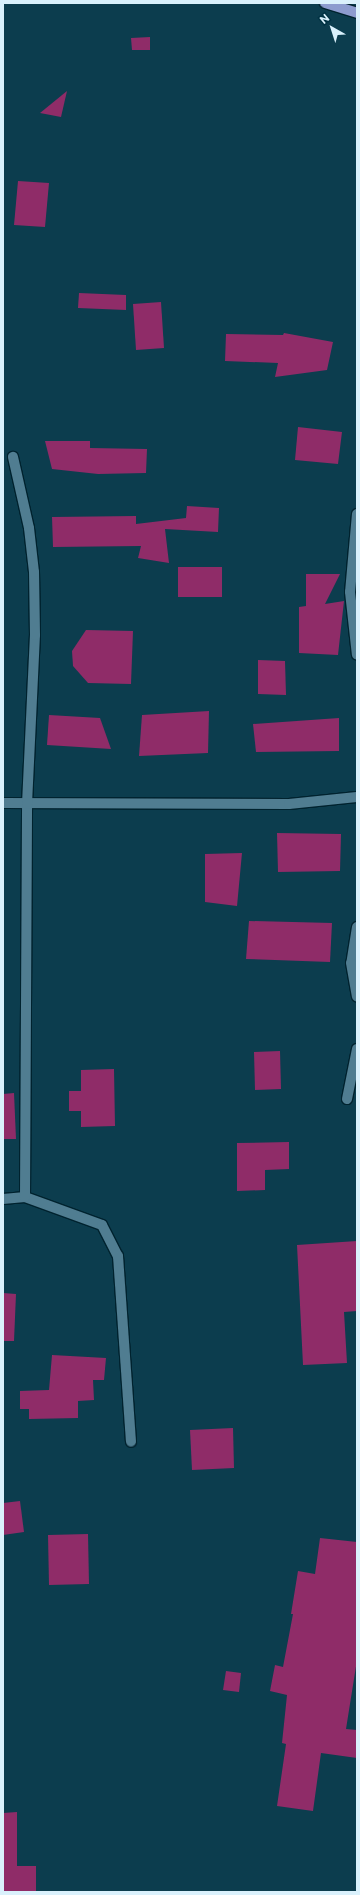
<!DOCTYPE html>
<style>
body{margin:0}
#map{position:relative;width:360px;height:1895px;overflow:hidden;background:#0c3d4e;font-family:Commissioner,sans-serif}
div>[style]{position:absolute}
.building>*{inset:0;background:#8f2c68}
.roads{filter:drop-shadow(1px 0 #00232f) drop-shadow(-1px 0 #00232f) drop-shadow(0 1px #00232f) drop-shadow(0 -1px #00232f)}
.minor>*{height:10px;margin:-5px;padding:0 5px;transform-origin:5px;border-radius:5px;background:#507d91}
.major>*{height:10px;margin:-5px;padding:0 5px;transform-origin:5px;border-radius:5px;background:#8d9ccf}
span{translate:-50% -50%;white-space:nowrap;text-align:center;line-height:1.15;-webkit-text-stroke:3px #003243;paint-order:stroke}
.frame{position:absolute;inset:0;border:4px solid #daf1fc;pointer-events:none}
.north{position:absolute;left:312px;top:8px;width:40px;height:40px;-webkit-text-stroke:3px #003243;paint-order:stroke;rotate:321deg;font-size:11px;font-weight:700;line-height:16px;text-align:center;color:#daf1fc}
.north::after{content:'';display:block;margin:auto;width:14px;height:18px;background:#daf1fc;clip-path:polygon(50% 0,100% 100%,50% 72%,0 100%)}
</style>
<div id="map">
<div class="building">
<i style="clip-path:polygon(150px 37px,150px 50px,132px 50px,131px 38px)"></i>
<i style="clip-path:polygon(67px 91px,61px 117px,40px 113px)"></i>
<i style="clip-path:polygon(18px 181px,49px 183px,45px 227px,14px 225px)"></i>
<i style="clip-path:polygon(79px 293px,126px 295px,126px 310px,78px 308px)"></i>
<i style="clip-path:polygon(161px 302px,164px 348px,136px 350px,133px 304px)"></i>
<i style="clip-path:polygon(284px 333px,333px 342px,327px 370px,275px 377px,278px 363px,225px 361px,226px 334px,283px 335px)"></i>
<i style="clip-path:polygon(298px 427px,342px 432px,338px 464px,295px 460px)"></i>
<i style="clip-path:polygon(45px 441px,90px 441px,90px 448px,147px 449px,146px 473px,98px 474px,52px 469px)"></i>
<i style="clip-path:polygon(187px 506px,219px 508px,218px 532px,165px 529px,169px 563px,138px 558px,141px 546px,53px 547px,52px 517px,136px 516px,136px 524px,186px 518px)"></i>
<i style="clip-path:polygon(178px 567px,222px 567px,222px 597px,178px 597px)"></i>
<i style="clip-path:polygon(306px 574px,340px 574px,325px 604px,344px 601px,338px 655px,299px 653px,299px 607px,306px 606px)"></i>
<i style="clip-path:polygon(86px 630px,133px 631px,131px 684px,88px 683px,73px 666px,72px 651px)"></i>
<i style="clip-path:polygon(258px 660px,285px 661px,286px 695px,258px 694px)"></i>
<i style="clip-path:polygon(209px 711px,208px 753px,139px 756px,142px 715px)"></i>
<i style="clip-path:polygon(49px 715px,100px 718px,111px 749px,47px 745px)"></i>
<i style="clip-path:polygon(339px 718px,339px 751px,256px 752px,253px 724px)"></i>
<i style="clip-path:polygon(277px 833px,341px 834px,340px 871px,278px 872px)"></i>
<i style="clip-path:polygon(242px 853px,237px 906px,205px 902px,205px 854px)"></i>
<i style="clip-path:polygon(249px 921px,332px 923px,330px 962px,246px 959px)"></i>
<i style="clip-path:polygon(280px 1051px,281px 1089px,255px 1090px,254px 1052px)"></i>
<i style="clip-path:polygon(114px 1069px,115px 1126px,81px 1127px,81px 1111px,69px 1111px,69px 1091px,81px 1091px,81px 1070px)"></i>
<i style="clip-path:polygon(14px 1093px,16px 1139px,3px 1139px,3px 1094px)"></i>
<i style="clip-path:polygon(289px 1142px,289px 1169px,265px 1170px,265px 1190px,237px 1191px,237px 1143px)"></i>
<i style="clip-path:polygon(357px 1241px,357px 1311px,344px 1312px,347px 1363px,303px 1365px,297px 1245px)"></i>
<i style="clip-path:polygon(3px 1293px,16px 1294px,14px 1341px,3px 1341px)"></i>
<i style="clip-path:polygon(52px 1355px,106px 1358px,104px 1380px,93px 1380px,94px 1400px,78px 1401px,78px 1418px,29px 1419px,29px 1409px,20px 1409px,20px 1391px,49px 1390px)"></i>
<i style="clip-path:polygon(233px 1428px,234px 1468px,192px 1470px,190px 1430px)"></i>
<i style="clip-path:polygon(20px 1501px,24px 1532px,3px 1535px,3px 1503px)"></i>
<i style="clip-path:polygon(88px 1534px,89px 1584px,49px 1585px,48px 1535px)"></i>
<i style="clip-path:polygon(320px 1538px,357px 1542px,357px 1660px,346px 1729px,357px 1730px,357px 1758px,321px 1753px,313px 1811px,277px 1806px,286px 1744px,282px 1743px,287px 1695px,270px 1691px,275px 1665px,283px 1667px,293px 1614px,291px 1614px,298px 1571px,315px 1574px)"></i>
<i style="clip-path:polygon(226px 1671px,241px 1673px,239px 1692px,223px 1690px)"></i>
<i style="clip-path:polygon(17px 1812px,17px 1866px,36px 1866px,36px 1892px,3px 1892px,3px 1813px)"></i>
</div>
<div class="roads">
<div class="minor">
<i style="left:357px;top:514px;width:78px;rotate:95.1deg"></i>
<i style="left:350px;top:592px;width:63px;rotate:83.7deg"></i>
<i style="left:3px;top:803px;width:286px;rotate:0.2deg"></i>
<i style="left:289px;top:804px;width:68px;rotate:-5.9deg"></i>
<i style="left:357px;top:927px;width:36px;rotate:99deg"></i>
<i style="left:351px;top:963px;width:34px;rotate:80deg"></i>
<i style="left:347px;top:1099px;width:51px;rotate:-78.7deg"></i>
<i style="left:25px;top:1197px;width:82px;rotate:20deg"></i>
<i style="left:102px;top:1225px;width:35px;rotate:63deg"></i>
<i style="left:118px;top:1256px;width:186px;rotate:86deg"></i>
<i style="left:3px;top:1199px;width:22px;rotate:-5deg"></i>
<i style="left:25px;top:1197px;width:393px;rotate:-89.7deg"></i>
<i style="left:27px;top:804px;width:169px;rotate:-87.3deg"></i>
<i style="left:35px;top:635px;width:63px;rotate:-90.9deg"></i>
<i style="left:34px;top:572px;width:44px;rotate:-96.5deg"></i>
<i style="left:29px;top:528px;width:73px;rotate:-102.7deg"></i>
</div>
<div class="major">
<i style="left:325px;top:3px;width:34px;rotate:17deg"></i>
</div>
</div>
<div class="frame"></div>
<div class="north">N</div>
</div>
